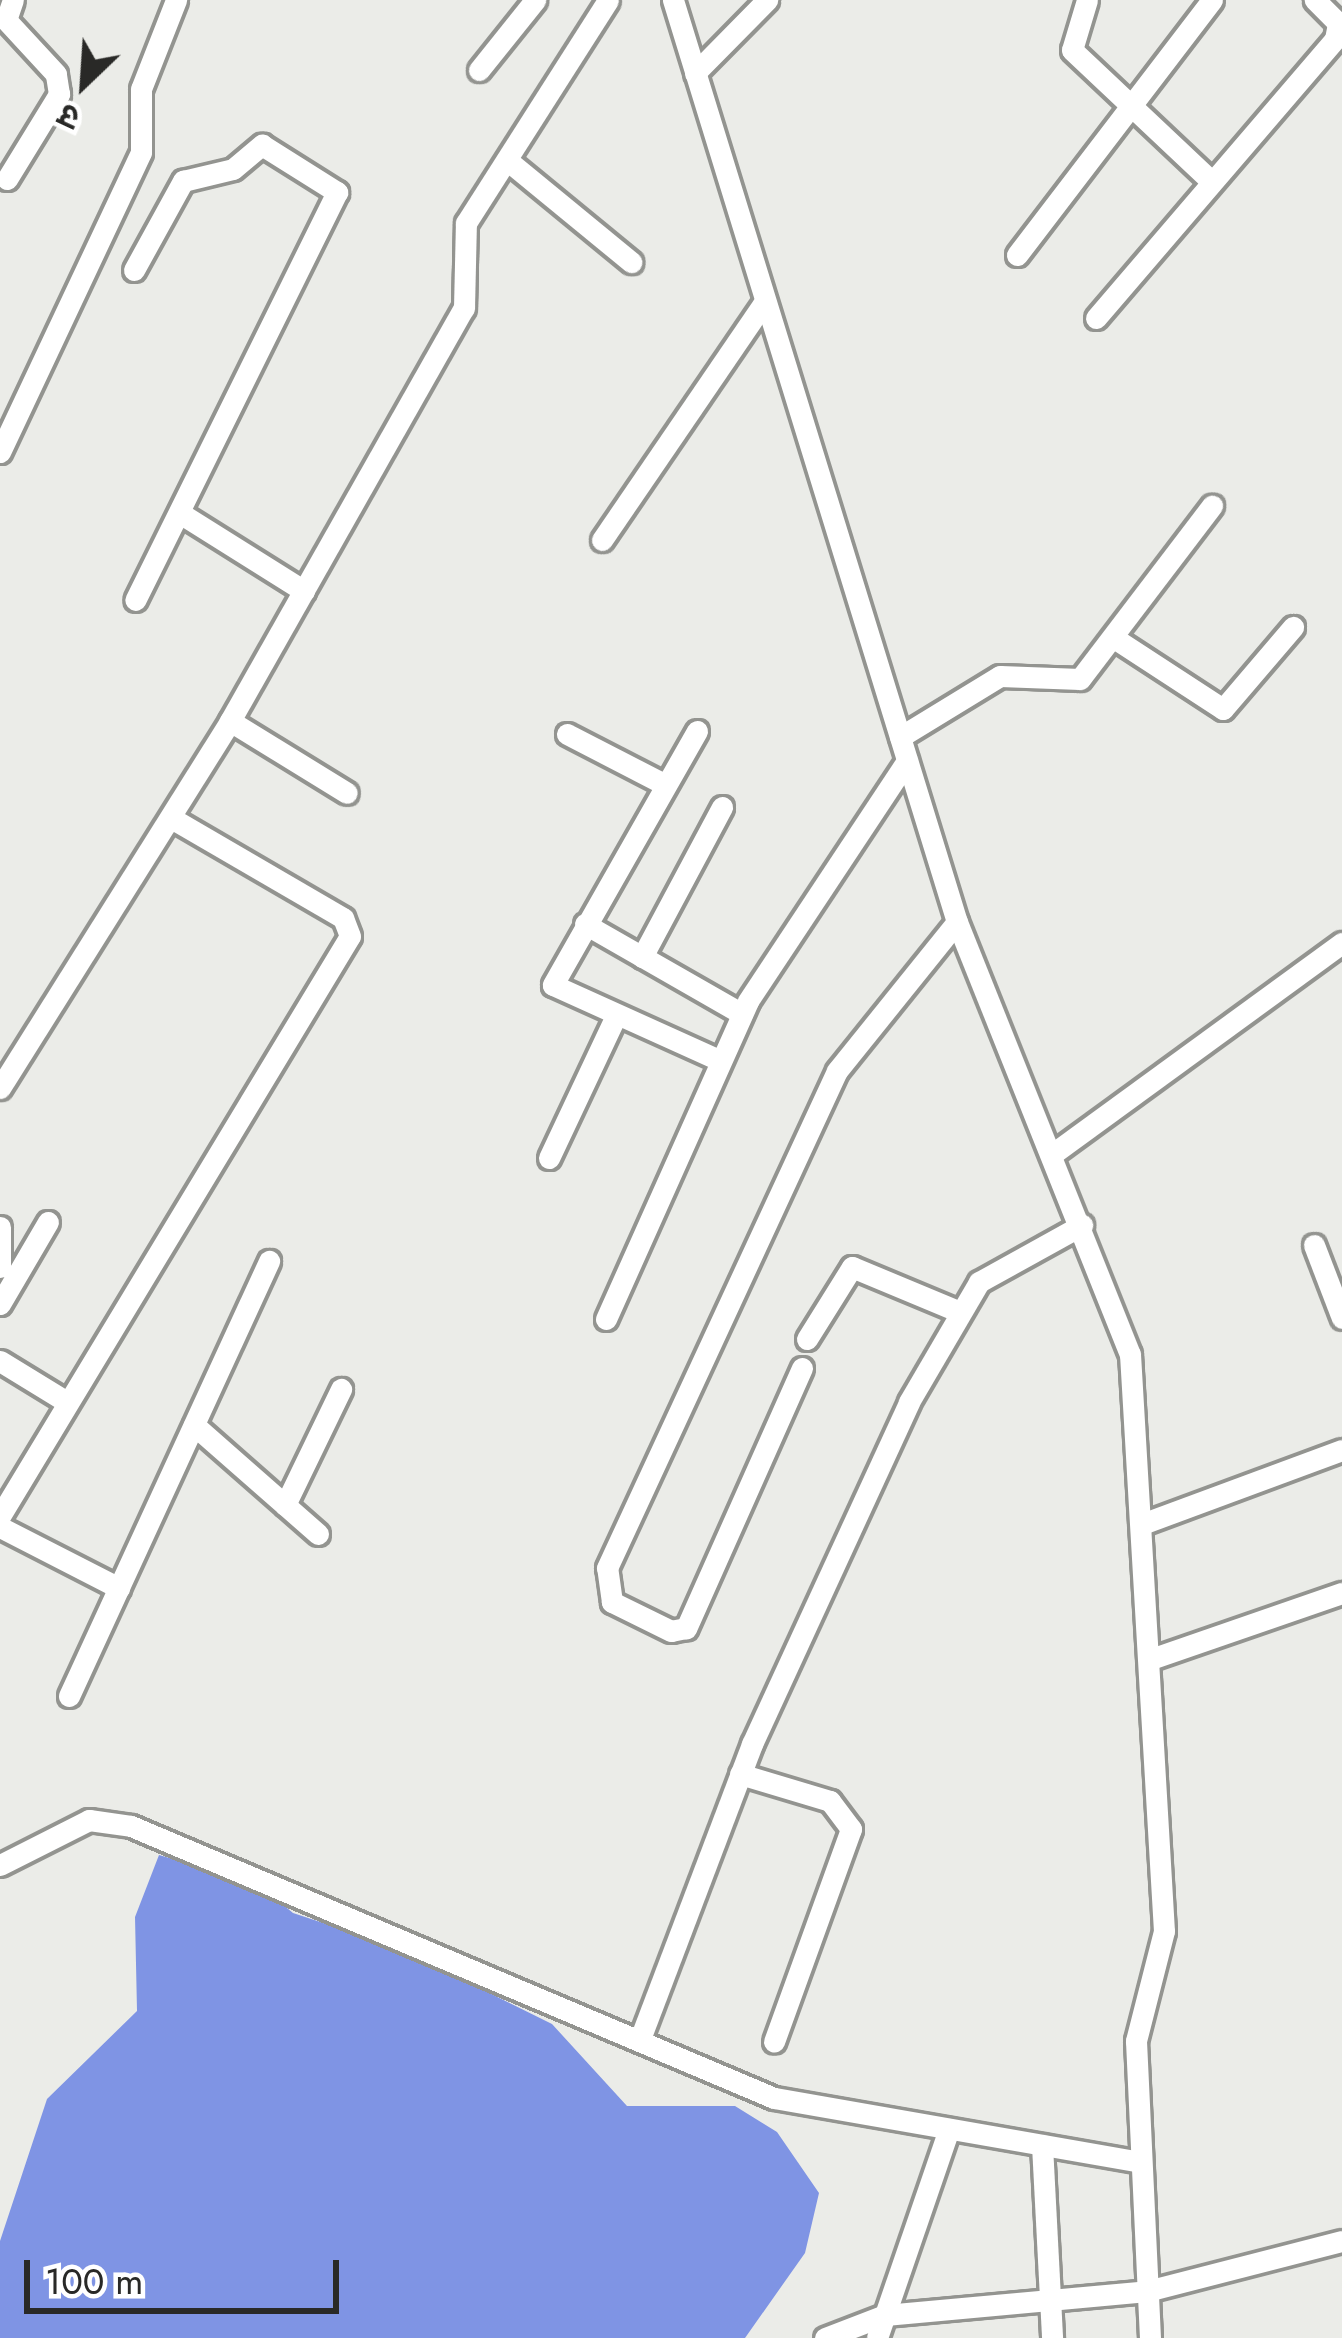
<!DOCTYPE html>
<meta charset="utf-8">
<style>
body{margin:0}
#map{position:relative;width:1342px;height:2338px;overflow:hidden;background:#ebece8;font-family:Jost,"Noto Sans Devanagari",sans-serif}
div>[style]{position:absolute}
.water>*{inset:0;background:#7f94e4}
.roads{filter:drop-shadow(3px 0 #939490) drop-shadow(-3px 0 #939490) drop-shadow(0 3px #939490) drop-shadow(0 -3px #939490)}
.minor>*{height:21px;margin:-10.5px;padding:0 10.5px;transform-origin:10.5px;border-radius:10.5px;background:#fff}
span{translate:-50% -50%;white-space:nowrap;text-align:center;line-height:1.15;-webkit-text-stroke:9px #fff;paint-order:stroke}
.north{position:absolute;left:24px;top:24px;width:120px;height:120px;-webkit-text-stroke:9px #fff;paint-order:stroke;rotate:205deg;font-size:33px;font-weight:700;line-height:48px;text-align:center;color:#292927}
.north::after{content:'';display:block;margin:auto;width:42px;height:54px;background:#292927;clip-path:polygon(50% 0,100% 100%,50% 72%,0 100%)}
.scale{position:absolute;left:24px;top:2260px;width:315px;height:54px;box-sizing:border-box;border:6px solid #292927;border-top:0;padding-left:15px;font-size:36px;line-height:42px;white-space:nowrap;color:#292927;-webkit-text-stroke:9px #fff;paint-order:stroke}
</style>
<div id="map">
<div class="water">
<i style="clip-path:polygon(159px 1855px,257px 1883px,293px 1913px,399px 1948px,552px 2024px,627px 2106px,735px 2106px,777px 2132px,819px 2193px,805px 2253px,745px 2338px,0 2338px,0 2241px,47px 2099px,137px 2011px,135px 1917px)"></i>
</div>
<div class="roads">
<div class="minor">
<i style="left:673px;top:0;width:965px;rotate:72.88deg"></i>
<i style="left:957px;top:922px;width:465px;rotate:68.2deg"></i>
<i style="left:1130px;top:1354px;width:578px;rotate:86.63deg"></i>
<i style="left:1164px;top:1931px;width:114px;rotate:104.3deg"></i>
<i style="left:1136px;top:2041px;width:297px;rotate:87.3deg"></i>
<i style="left:1087px;top:0;width:52px;rotate:106.7deg"></i>
<i style="left:1072px;top:50px;width:191px;rotate:43.3deg"></i>
<i style="left:479px;top:70px;width:90px;rotate:-51.3deg"></i>
<i style="left:695px;top:73px;width:103px;rotate:-45.4deg"></i>
<i style="left:507px;top:160px;width:161px;rotate:39.4deg"></i>
<i style="left:7px;top:179px;width:100px;rotate:-58.5deg"></i>
<i style="left:59px;top:94px;width:20px;rotate:-99deg"></i>
<i style="left:56px;top:74px;width:74px;rotate:-132.8deg"></i>
<i style="left:6px;top:20px;width:21px;rotate:-71deg"></i>
<i style="left:1017px;top:255px;width:321px;rotate:-52.6deg"></i>
<i style="left:134px;top:270px;width:102px;rotate:-61.2deg"></i>
<i style="left:183px;top:181px;width:51px;rotate:-13.5deg"></i>
<i style="left:233px;top:169px;width:38px;rotate:-40deg"></i>
<i style="left:262px;top:145px;width:89px;rotate:32.1deg"></i>
<i style="left:337px;top:192px;width:455px;rotate:116.3deg"></i>
<i style="left:1096px;top:318px;width:367px;rotate:-49.4deg"></i>
<i style="left:1335px;top:39px;width:16px;rotate:-79deg"></i>
<i style="left:1338px;top:23px;width:33px;rotate:-135deg"></i>
<i style="left:0;top:452px;width:331px;rotate:-64.8deg"></i>
<i style="left:141px;top:152px;width:63px;rotate:-90deg"></i>
<i style="left:141px;top:89px;width:96px;rotate:-68.5deg"></i>
<i style="left:183px;top:515px;width:143px;rotate:32.1deg"></i>
<i style="left:602px;top:540px;width:289px;rotate:-55.7deg"></i>
<i style="left:1114px;top:638px;width:130px;rotate:33.1deg"></i>
<i style="left:1223px;top:709px;width:108px;rotate:-49.5deg"></i>
<i style="left:230px;top:721px;width:137px;rotate:31.6deg"></i>
<i style="left:697px;top:731px;width:292px;rotate:119.6deg"></i>
<i style="left:553px;top:985px;width:184px;rotate:24.3deg"></i>
<i style="left:567px;top:734px;width:111px;rotate:27.3deg"></i>
<i style="left:900px;top:737px;width:117px;rotate:-31.4deg"></i>
<i style="left:1000px;top:676px;width:80px;rotate:2.1deg"></i>
<i style="left:1080px;top:679px;width:218px;rotate:-52.7deg"></i>
<i style="left:585px;top:924px;width:181px;rotate:29.8deg"></i>
<i style="left:642px;top:957px;width:170px;rotate:-61.9deg"></i>
<i style="left:0;top:1088px;width:433px;rotate:-57.9deg"></i>
<i style="left:230px;top:721px;width:475px;rotate:-60.5deg"></i>
<i style="left:464px;top:308px;width:85px;rotate:-88.7deg"></i>
<i style="left:466px;top:223px;width:264px;rotate:-57.5deg"></i>
<i style="left:1051px;top:1155px;width:360px;rotate:-36.1deg"></i>
<i style="left:549px;top:1158px;width:155px;rotate:-64.8deg"></i>
<i style="left:0;top:1227px;width:40px;rotate:90deg"></i>
<i style="left:1314px;top:1245px;width:78px;rotate:69deg"></i>
<i style="left:0;top:1304px;width:95px;rotate:-59.7deg"></i>
<i style="left:606px;top:1319px;width:348px;rotate:-65.9deg"></i>
<i style="left:748px;top:1001px;width:288px;rotate:-56.5deg"></i>
<i style="left:807px;top:1339px;width:85px;rotate:-58deg"></i>
<i style="left:852px;top:1267px;width:117px;rotate:22.6deg"></i>
<i style="left:0;top:1361px;width:79px;rotate:31.5deg"></i>
<i style="left:802px;top:1368px;width:285px;rotate:114deg"></i>
<i style="left:686px;top:1628px;width:15px;rotate:169deg"></i>
<i style="left:671px;top:1631px;width:66px;rotate:-153.8deg"></i>
<i style="left:612px;top:1602px;width:34px;rotate:-98deg"></i>
<i style="left:607px;top:1568px;width:548px;rotate:-65.17deg"></i>
<i style="left:837px;top:1071px;width:191px;rotate:-51.2deg"></i>
<i style="left:194px;top:1425px;width:165px;rotate:41.3deg"></i>
<i style="left:285px;top:1505px;width:129px;rotate:-64.2deg"></i>
<i style="left:0;top:1516px;width:677px;rotate:-58.89deg"></i>
<i style="left:350px;top:936px;width:19px;rotate:-111deg"></i>
<i style="left:343px;top:918px;width:199px;rotate:-149.8deg"></i>
<i style="left:1142px;top:1524px;width:213px;rotate:-20.3deg"></i>
<i style="left:0;top:1527px;width:134px;rotate:27.1deg"></i>
<i style="left:1151px;top:1659px;width:202px;rotate:-19.1deg"></i>
<i style="left:69px;top:1696px;width:479px;rotate:-65.3deg"></i>
<i style="left:740px;top:1774px;width:94px;rotate:16.7deg"></i>
<i style="left:830px;top:1801px;width:35px;rotate:53deg"></i>
<i style="left:851px;top:1829px;width:226px;rotate:109.9deg"></i>
<i style="left:0;top:1865px;width:100px;rotate:-26.8deg"></i>
<i style="left:89px;top:1820px;width:42px;rotate:8.1deg"></i>
<i style="left:131px;top:1826px;width:698px;rotate:22.93deg"></i>
<i style="left:774px;top:2098px;width:372px;rotate:9.9deg"></i>
<i style="left:640px;top:2039px;width:316px;rotate:-69.2deg"></i>
<i style="left:752px;top:1744px;width:376px;rotate:-65.3deg"></i>
<i style="left:909px;top:1402px;width:139px;rotate:-59.7deg"></i>
<i style="left:979px;top:1282px;width:118px;rotate:-29deg"></i>
<i style="left:1042px;top:2145px;width:193px;rotate:87deg"></i>
<i style="left:825px;top:2338px;width:64px;rotate:-21deg"></i>
<i style="left:885px;top:2315px;width:263px;rotate:-5.2deg"></i>
<i style="left:1147px;top:2291px;width:201px;rotate:-14.4deg"></i>
<i style="left:877px;top:2338px;width:221px;rotate:-71deg"></i>
</div>
</div>
<div class="north">उ</div>
<div class="scale">100 m</div>
</div>
